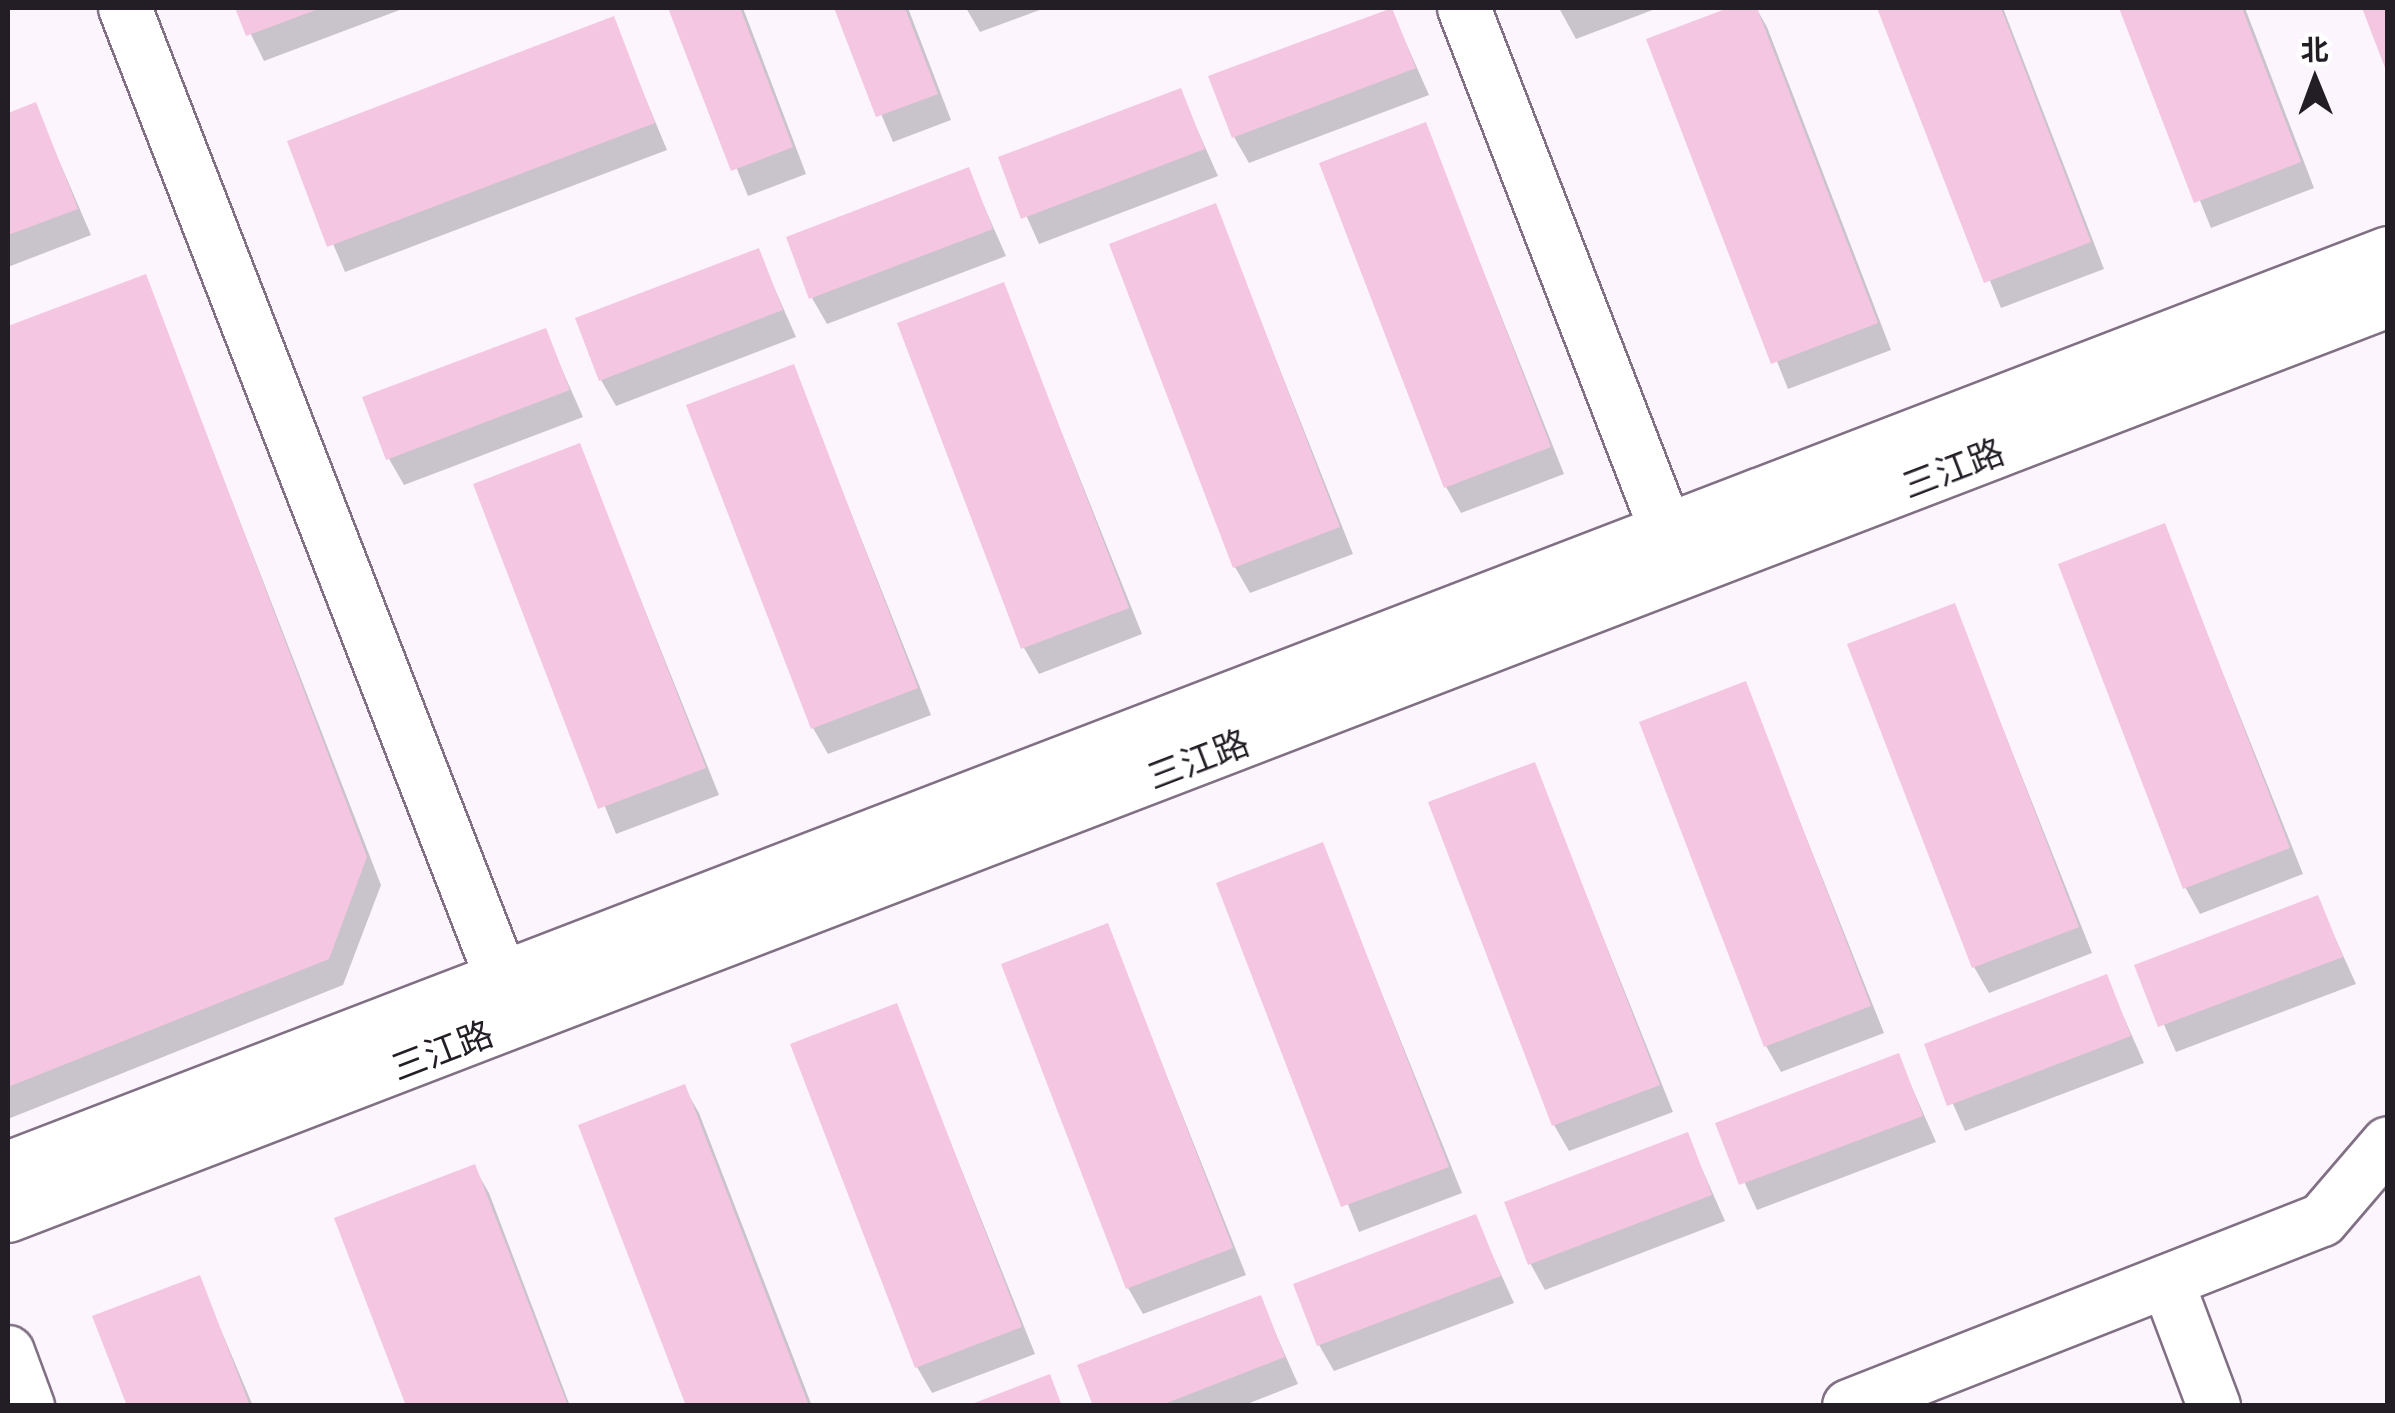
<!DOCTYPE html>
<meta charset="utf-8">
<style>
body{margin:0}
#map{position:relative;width:2395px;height:1413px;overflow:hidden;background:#fcf5fe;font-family:Inter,"Noto Sans SC",sans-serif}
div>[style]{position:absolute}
.shadow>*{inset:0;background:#0003}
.building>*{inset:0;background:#f4c6e1}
.roads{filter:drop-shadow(2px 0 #817084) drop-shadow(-2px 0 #817084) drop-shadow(0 2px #817084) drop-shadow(0 -2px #817084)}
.minor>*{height:52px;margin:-26px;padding:0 26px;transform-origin:26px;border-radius:26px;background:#fff}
span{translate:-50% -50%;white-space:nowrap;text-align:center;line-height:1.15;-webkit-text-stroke:10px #fff;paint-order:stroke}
.street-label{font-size:35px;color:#231d25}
.frame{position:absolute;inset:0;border:10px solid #231d25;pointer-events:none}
.north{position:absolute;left:2265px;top:30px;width:100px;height:100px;-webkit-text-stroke:8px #fff;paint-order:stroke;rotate:359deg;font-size:28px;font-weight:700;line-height:40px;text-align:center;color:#231d25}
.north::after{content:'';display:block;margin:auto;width:35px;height:45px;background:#231d25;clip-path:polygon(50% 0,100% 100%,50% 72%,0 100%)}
</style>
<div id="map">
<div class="shadow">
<i style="clip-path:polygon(238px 8px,405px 8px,264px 61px)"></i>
<i style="clip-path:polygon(671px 8px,743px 8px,806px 174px,748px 196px)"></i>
<i style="clip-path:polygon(836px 8px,908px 8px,951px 120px,893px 142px)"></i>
<i style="clip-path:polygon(966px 8px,1045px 8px,980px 32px)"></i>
<i style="clip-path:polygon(1559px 8px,1658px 8px,1576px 39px)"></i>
<i style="clip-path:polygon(1735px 8px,1756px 8px,1767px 27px,1891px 350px,1788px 389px,1649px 40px)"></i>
<i style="clip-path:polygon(1880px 8px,2003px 8px,2104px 269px,2001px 308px)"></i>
<i style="clip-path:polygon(2122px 8px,2245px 8px,2314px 188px,2211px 228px)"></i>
<i style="clip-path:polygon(1391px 9px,1429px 95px,1249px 163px,1234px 137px)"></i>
<i style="clip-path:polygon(613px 20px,667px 150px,345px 272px,290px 142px)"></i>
<i style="clip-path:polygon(1180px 91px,1218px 176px,1039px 244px,1001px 159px)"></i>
<i style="clip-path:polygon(35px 105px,91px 235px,8px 267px,8px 116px)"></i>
<i style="clip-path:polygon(1425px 125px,1564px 474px,1461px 513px,1446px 487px)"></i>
<i style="clip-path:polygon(968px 170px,1006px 256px,827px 324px,812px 298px)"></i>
<i style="clip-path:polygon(1215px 206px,1353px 554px,1250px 593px,1235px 567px)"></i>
<i style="clip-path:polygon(758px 251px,796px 337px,616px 406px,601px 380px)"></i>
<i style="clip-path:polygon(145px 277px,381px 885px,343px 985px,8px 1119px,8px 329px)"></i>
<i style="clip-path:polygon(1003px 286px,1142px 634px,1039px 674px,1024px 648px)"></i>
<i style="clip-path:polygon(545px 331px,583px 417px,404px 485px,389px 459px)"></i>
<i style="clip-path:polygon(793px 367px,931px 715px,828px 754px,813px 728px)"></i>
<i style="clip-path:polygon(579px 446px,719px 795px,616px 834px,476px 486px)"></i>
<i style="clip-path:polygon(2164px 526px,2303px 874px,2200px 914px,2185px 887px)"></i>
<i style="clip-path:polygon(1954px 606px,2092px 953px,1989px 993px,1974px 967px)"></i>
<i style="clip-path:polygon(1745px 684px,1884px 1033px,1781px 1072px,1766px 1046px)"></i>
<i style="clip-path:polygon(1534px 765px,1673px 1112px,1569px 1151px,1554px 1125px)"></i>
<i style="clip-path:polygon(1322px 845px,1462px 1193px,1359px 1232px,1219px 884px)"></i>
<i style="clip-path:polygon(2317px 898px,2356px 984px,2176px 1052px,2138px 966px)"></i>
<i style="clip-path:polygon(1107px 926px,1246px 1275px,1143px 1314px,1128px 1288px)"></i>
<i style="clip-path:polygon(2106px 977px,2144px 1063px,1965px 1131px,1927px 1045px)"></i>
<i style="clip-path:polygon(896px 1006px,1035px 1354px,932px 1393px,917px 1367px)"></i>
<i style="clip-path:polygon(1898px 1056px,1936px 1142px,1757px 1210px,1718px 1124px)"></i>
<i style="clip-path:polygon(684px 1087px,699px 1113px,812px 1406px,689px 1406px)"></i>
<i style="clip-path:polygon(1687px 1135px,1725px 1221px,1545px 1290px,1530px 1263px)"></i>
<i style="clip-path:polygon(474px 1167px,489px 1193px,570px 1406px,409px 1406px)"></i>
<i style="clip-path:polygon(1475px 1217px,1514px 1303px,1334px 1371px,1319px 1345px)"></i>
<i style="clip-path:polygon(199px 1278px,253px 1406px,130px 1406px)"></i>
<i style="clip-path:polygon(1260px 1298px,1298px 1384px,1242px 1406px,1095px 1406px)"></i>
</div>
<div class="building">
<i style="clip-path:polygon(235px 8px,321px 8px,246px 36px)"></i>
<i style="clip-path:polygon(668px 8px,740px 8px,793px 147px,731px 171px)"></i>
<i style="clip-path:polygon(834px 8px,905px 8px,938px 94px,876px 117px)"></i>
<i style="clip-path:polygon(1392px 8px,1416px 68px,1232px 138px,1208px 76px)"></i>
<i style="clip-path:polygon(1728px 8px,1757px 8px,1878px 323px,1771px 364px,1646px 39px)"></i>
<i style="clip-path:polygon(1877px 8px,2001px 8px,2091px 242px,1984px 283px)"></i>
<i style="clip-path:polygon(2119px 8px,2242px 8px,2301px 162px,2194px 203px)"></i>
<i style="clip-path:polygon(2362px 8px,2388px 8px,2388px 73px,2387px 73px)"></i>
<i style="clip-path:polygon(614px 16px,655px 123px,327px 247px,287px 141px)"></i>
<i style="clip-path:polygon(1181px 88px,1205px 149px,1021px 219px,998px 157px)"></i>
<i style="clip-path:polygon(36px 102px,78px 209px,8px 235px,8px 113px)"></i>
<i style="clip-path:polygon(1426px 122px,1551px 447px,1444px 488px,1319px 163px)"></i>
<i style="clip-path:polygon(969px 167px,993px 229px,809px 299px,786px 237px)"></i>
<i style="clip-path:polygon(1216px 203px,1340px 527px,1233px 568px,1109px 244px)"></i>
<i style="clip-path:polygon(759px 248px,783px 310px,599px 381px,575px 318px)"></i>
<i style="clip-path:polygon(146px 274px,367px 857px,329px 959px,8px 1087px,8px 326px)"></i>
<i style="clip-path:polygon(1004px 282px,1129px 608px,1021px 649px,897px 323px)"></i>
<i style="clip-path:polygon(546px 328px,570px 390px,386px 460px,362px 397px)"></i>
<i style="clip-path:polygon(794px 364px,918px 688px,811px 729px,686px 405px)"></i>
<i style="clip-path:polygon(580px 443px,706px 768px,598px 809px,473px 484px)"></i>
<i style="clip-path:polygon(2165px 523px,2290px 848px,2183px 889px,2058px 564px)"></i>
<i style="clip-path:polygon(1955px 603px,2079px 927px,1972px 968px,1847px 644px)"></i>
<i style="clip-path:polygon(1746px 681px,1871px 1006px,1764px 1047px,1639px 722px)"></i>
<i style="clip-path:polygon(1535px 762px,1660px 1085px,1552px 1126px,1428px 802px)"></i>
<i style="clip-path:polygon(1323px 842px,1449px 1167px,1341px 1207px,1216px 883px)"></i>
<i style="clip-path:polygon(2318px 895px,2343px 957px,2158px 1027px,2134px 965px)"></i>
<i style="clip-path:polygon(1108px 923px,1233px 1248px,1126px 1289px,1001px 964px)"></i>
<i style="clip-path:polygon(2107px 974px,2131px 1036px,1947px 1106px,1924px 1044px)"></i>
<i style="clip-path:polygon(897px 1003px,1022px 1327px,915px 1368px,790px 1044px)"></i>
<i style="clip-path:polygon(1899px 1053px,1923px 1116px,1739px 1185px,1715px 1123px)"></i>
<i style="clip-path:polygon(685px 1084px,809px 1406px,686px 1406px,578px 1125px)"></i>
<i style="clip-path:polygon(1688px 1132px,1712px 1195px,1528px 1265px,1504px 1202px)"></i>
<i style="clip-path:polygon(475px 1164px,568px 1406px,406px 1406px,334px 1218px)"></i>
<i style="clip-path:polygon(1476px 1214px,1501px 1276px,1317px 1346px,1293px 1284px)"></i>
<i style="clip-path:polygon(200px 1275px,250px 1406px,127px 1406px,92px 1316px)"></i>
<i style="clip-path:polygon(1261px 1295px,1285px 1357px,1159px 1406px,1093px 1406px,1077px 1365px)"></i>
<i style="clip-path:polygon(1050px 1374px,1062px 1406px,969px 1406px,969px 1405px)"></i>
</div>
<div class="roads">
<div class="minor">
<i style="left:125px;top:8px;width:1075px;rotate:68.78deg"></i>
<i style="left:1464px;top:8px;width:593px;rotate:68.84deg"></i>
<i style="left:8px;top:1168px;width:2550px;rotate:-21.03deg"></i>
<i style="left:8px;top:1216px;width:2550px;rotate:-21.03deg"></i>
<i style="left:2167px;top:1281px;width:134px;rotate:69.4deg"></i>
<i style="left:8px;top:1352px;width:58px;rotate:69.7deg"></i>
<i style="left:1849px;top:1406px;width:508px;rotate:-21.47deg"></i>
<i style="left:2322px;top:1220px;width:101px;rotate:-49.4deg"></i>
</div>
</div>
<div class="street-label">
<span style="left:1953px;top:468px;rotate:-21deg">三江路</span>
<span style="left:1198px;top:759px;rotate:-21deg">三江路</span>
<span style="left:442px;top:1050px;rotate:-21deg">三江路</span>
</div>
<div class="frame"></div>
<div class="north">北</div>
</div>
